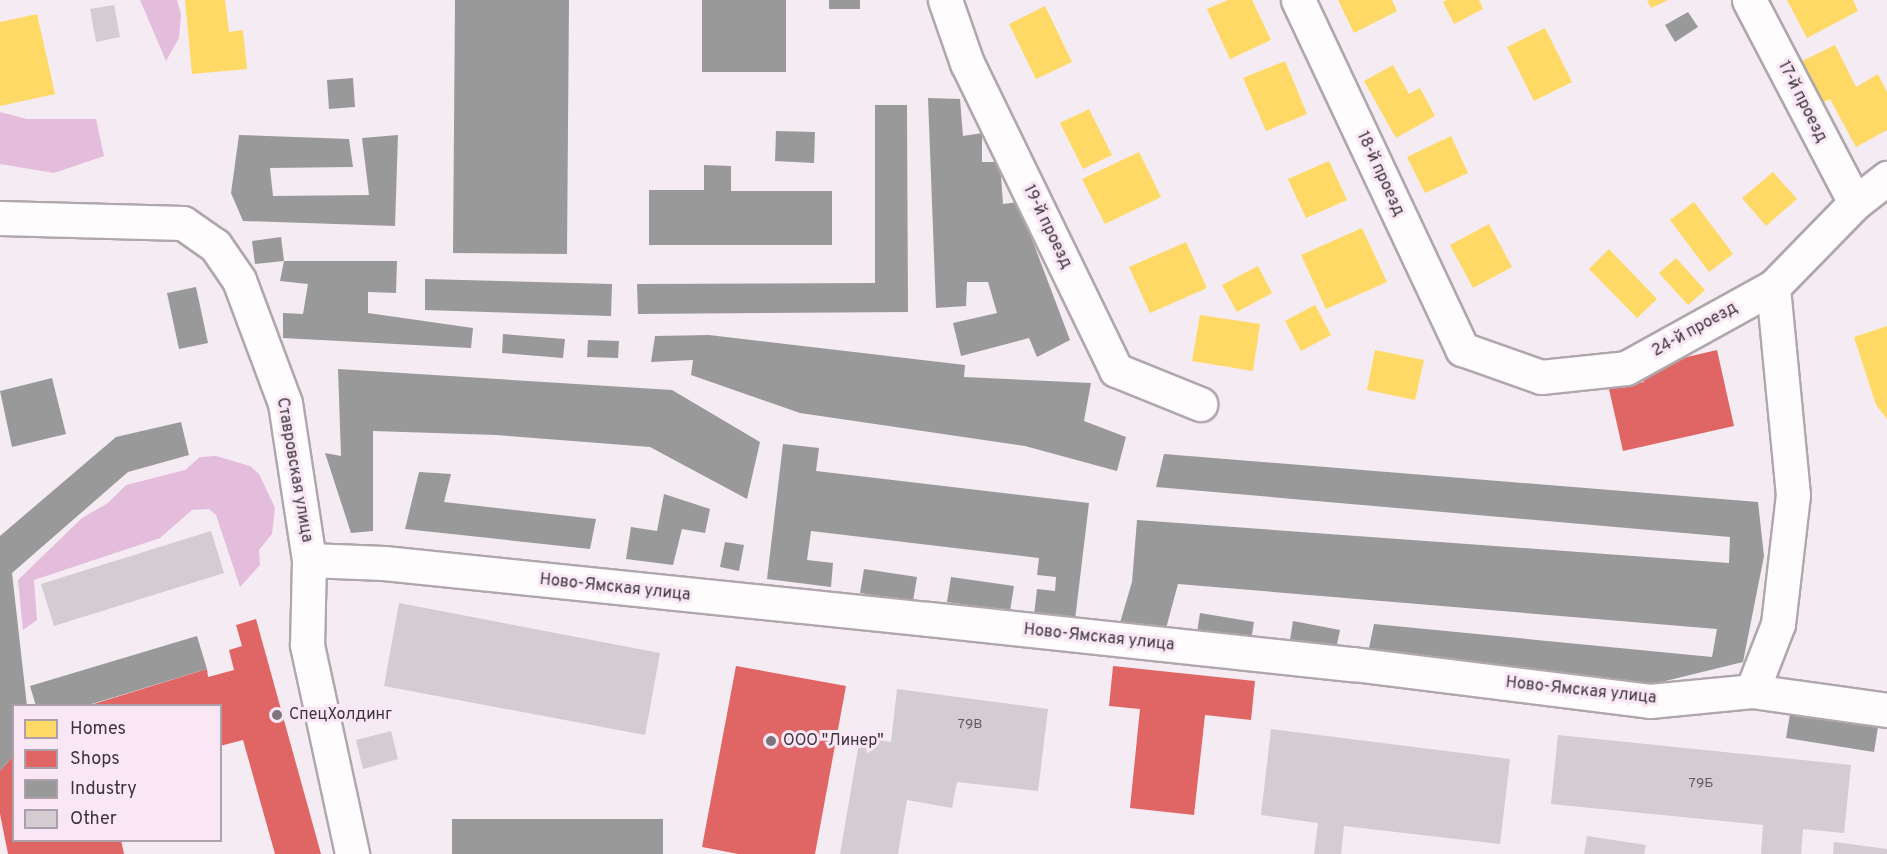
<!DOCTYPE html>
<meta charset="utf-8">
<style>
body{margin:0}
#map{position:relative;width:1887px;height:854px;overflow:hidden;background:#f5ebf3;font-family:Overpass,sans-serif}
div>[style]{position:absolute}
.forest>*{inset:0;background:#e4bcdc}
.homes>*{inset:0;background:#ffd966}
.shops>*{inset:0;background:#e06666}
.industry>*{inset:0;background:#999}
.building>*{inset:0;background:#d3ccd1}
.roads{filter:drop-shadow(2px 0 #afa7ad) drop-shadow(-2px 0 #afa7ad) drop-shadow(0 2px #afa7ad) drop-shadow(0 -2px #afa7ad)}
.minor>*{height:33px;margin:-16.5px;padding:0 16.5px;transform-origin:16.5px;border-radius:16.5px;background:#fefcfd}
.dots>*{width:16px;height:16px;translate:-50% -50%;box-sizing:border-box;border:3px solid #f9e7f5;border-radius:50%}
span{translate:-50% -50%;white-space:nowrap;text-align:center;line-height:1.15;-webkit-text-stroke:6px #f9e7f5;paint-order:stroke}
.number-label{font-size:14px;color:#625b60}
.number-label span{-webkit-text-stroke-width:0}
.street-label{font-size:16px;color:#3c353a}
.poi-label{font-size:16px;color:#3c353a}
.left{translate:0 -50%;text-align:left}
.legend{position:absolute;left:12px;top:704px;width:210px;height:138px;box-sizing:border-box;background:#f9e7f5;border:2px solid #ada0aa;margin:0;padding:8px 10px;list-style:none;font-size:18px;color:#3c353a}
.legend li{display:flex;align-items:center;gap:12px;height:30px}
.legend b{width:30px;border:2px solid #ada0aa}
</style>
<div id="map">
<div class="forest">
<i style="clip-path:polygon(140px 0,177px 0,181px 14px,179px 38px,166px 61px)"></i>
<i style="clip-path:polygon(0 112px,27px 119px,96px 119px,104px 156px,54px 173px,0 164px)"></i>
<i style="clip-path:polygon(216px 456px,250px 466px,259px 474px,275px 508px,272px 534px,259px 550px,260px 565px,240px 587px,216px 515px,209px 509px,192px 510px,160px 538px,34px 580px,37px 620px,23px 630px,18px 580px,82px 518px,108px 503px,126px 485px,185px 470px,200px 457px)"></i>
</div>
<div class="homes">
<i style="clip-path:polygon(185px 0,225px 0,229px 32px,243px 30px,247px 69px,192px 74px)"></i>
<i style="clip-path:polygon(1228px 0,1252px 0,1271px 40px,1230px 59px,1207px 9px)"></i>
<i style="clip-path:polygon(1338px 0,1392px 0,1397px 11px,1354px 33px)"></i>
<i style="clip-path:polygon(1447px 0,1479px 0,1483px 9px,1454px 24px,1443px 2px)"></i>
<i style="clip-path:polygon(1647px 0,1668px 0,1651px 8px)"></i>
<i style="clip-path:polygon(1787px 0,1853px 0,1858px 11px,1807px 38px)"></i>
<i style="clip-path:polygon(1045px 6px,1072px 62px,1036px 79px,1009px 24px)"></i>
<i style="clip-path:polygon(37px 14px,55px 94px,0 106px,0 22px)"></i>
<i style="clip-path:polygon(1545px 28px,1572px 82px,1534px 101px,1507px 47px)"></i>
<i style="clip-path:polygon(1835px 45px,1856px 87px,1878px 74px,1887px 92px,1887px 130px,1856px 147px,1830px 99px,1817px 106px,1796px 64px)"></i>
<i style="clip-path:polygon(1285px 61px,1307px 114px,1266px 131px,1243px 78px)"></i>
<i style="clip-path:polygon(1393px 65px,1409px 94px,1420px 88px,1435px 116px,1396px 138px,1364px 81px)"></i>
<i style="clip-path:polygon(1089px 109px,1112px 155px,1083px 169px,1060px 123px)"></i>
<i style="clip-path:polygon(1451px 136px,1468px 173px,1425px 193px,1407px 157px)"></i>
<i style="clip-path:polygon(1139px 152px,1161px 197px,1105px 224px,1082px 179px)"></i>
<i style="clip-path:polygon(1329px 161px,1347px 200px,1306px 218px,1288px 179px)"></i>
<i style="clip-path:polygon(1773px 172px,1797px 199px,1766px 226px,1742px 198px)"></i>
<i style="clip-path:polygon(1694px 202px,1733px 254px,1709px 272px,1670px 220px)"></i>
<i style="clip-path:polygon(1489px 224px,1512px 267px,1473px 288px,1450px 245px)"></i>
<i style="clip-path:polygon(1362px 228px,1387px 282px,1326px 309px,1301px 255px)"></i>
<i style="clip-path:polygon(1186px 242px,1207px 288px,1150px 313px,1129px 267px)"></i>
<i style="clip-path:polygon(1609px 249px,1657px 299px,1637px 318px,1589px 269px)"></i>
<i style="clip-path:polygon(1676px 258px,1705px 290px,1688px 305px,1659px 273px)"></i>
<i style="clip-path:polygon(1258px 266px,1272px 293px,1237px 312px,1222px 285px)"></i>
<i style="clip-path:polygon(1315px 305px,1331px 335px,1301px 351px,1285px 321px)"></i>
<i style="clip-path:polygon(1200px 315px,1260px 324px,1253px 371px,1192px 361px)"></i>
<i style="clip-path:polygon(1887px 326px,1887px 419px,1876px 405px,1854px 337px)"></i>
<i style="clip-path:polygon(1375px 350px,1424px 360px,1415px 400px,1367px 390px)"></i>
</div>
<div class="shops">
<i style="clip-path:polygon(1717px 350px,1734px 426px,1623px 451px,1609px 389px,1644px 382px,1642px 376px,1659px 372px,1657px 364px)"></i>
<i style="clip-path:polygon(256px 619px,318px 843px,321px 854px,275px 854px,243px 740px,220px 746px,220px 706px,87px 706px,207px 669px,208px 677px,234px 670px,229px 650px,242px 646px,236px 625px)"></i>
<i style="clip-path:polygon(736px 666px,846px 686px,815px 854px,738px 854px,702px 847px)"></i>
<i style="clip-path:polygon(1113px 666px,1255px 681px,1251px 720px,1205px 715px,1194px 815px,1130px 808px,1140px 709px,1109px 706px)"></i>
<i style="clip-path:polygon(14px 755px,14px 840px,121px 840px,124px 854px,8px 854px,0 814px,0 771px)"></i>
</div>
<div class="industry">
<i style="clip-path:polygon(455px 0,569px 0,567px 254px,453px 253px)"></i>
<i style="clip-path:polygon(702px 0,786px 0,786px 72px,702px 72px)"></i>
<i style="clip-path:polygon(829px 0,860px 0,860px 9px,829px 9px)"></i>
<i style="clip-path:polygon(1688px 12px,1698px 27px,1675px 42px,1665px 25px)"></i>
<i style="clip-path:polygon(353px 78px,355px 107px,329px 109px,327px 80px)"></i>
<i style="clip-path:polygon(928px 98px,960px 99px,963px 136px,982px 133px,982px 162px,1000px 162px,1003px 204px,1018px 202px,1070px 340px,1037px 357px,1029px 338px,961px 356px,953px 323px,997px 313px,988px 282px,967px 282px,966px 306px,936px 308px)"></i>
<i style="clip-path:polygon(875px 105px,907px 105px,908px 312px,638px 314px,637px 284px,875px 283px)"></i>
<i style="clip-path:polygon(776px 131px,815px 132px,814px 163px,775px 161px)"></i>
<i style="clip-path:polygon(239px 135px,349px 139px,353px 167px,270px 168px,273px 196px,369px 195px,362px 138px,398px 135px,395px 226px,243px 221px,231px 193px)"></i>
<i style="clip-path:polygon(704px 165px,731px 166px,731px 191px,832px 191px,832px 245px,649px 245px,649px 190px,704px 190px)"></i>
<i style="clip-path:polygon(281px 237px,284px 261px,397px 261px,396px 293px,368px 292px,368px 313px,473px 328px,471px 348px,283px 338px,283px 313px,303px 314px,308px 284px,280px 281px,284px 261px,255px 264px,252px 241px)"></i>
<i style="clip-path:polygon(425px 279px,612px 284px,611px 316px,425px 310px)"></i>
<i style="clip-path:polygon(196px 287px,208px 343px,179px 349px,167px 293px)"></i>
<i style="clip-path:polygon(503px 334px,565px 339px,563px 358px,502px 353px)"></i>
<i style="clip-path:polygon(709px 335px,965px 365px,964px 377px,1091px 383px,1084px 421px,1126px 437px,1117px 471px,1025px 446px,800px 413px,691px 375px,693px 360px,651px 362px,655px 336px)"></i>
<i style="clip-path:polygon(588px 340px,619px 341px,618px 358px,587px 357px)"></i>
<i style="clip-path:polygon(338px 369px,672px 390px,760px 442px,747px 499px,650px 447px,496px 435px,373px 431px,373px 531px,351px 533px,325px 453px,341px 456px)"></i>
<i style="clip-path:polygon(52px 378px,66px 434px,12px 447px,0 391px)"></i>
<i style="clip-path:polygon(181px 422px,189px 455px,128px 472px,12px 573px,27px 706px,14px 706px,14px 755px,0 771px,0 536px,116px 437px)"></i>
<i style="clip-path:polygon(783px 444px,819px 448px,816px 471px,1089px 503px,1075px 620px,1034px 615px,1037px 589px,1055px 591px,1056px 577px,1037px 575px,1039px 558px,811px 531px,807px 560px,833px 563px,831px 587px,767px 579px)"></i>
<i style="clip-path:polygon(1164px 454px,1758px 502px,1764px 556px,1743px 662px,1649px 685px,1368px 653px,1374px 624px,1712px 657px,1717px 629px,1178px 584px,1165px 632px,1119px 626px,1132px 582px,1137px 520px,1729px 563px,1730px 537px,1156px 487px)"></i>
<i style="clip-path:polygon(419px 472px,451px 474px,444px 502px,596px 519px,590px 549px,405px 529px)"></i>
<i style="clip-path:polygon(664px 494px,710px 509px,705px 533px,682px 529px,673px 565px,626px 559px,631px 527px,657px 531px)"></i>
<i style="clip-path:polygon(725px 542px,744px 545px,739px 571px,720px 567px)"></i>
<i style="clip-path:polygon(864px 569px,917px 577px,913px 601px,860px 593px)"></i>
<i style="clip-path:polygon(951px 577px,1014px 586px,1010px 611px,947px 602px)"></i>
<i style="clip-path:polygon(1200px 613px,1254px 622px,1251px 641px,1197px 633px)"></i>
<i style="clip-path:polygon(1293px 621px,1340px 630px,1336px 649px,1290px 640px)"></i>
<i style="clip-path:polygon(197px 636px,207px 669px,85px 706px,36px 706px,30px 686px)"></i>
<i style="clip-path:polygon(1790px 714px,1878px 727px,1874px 752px,1786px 738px)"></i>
<i style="clip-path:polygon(452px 819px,663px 819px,663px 854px,452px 854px)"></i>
</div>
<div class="building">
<i style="clip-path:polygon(114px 5px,120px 37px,96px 42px,90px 9px)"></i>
<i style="clip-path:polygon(211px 531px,224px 573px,54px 626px,41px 584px)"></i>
<i style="clip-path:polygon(399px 603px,660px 653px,645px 735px,384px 686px)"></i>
<i style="clip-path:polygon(897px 689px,1048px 709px,1038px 791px,957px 782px,952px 808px,907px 800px,898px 854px,840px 854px,860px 737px,891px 742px)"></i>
<i style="clip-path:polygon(1271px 729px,1510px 759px,1500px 844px,1344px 826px,1341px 854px,1314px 854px,1318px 823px,1261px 815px)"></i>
<i style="clip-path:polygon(391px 731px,398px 759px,363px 769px,356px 740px)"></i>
<i style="clip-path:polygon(1558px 735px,1851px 765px,1844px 833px,1803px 829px,1801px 854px,1761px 854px,1763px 825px,1551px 804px)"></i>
<i style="clip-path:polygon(1587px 836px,1646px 845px,1644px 854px,1584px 854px)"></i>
<i style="clip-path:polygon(1834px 842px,1887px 849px,1887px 854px,1833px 854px)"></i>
</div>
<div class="roads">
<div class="minor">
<i style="left:945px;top:0;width:67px;rotate:70.8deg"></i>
<i style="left:967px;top:63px;width:341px;rotate:64.1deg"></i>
<i style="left:1116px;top:370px;width:91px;rotate:22deg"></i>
<i style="left:1298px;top:0;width:386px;rotate:64.8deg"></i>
<i style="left:1462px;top:349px;width:84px;rotate:19.5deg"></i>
<i style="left:1541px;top:377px;width:85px;rotate:-6deg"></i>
<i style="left:1626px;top:368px;width:168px;rotate:-28.9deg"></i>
<i style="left:1773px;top:287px;width:117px;rotate:-45.7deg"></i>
<i style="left:1855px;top:203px;width:41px;rotate:-38deg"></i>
<i style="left:1749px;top:0;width:229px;rotate:62.4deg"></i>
<i style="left:0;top:218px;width:183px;rotate:1.6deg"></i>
<i style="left:183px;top:223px;width:39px;rotate:35deg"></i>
<i style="left:215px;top:245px;width:42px;rotate:55.6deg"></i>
<i style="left:239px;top:280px;width:131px;rotate:69.5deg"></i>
<i style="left:285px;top:403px;width:159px;rotate:81.3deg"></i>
<i style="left:309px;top:560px;width:85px;rotate:91.3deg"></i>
<i style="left:307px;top:645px;width:214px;rotate:77.8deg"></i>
<i style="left:309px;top:560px;width:75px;rotate:2.3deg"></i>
<i style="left:384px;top:563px;width:548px;rotate:5.87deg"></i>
<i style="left:929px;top:619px;width:426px;rotate:6.1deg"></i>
<i style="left:1353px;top:664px;width:299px;rotate:7.1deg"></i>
<i style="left:1650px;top:701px;width:102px;rotate:-5.6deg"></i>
<i style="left:1752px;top:691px;width:136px;rotate:8deg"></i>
<i style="left:1752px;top:691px;width:72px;rotate:-68.8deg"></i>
<i style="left:1778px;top:624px;width:130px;rotate:-83.4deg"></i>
<i style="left:1793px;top:495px;width:209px;rotate:-95.5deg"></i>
</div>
</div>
<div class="dots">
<i style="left:277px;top:715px;background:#7d757b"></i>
<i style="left:771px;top:741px;background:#7d757b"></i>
</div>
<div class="number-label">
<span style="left:970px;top:725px">79В</span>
<span style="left:1701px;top:784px">79Б</span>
</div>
<div class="street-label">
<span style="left:1802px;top:102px;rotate:63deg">17-й проезд</span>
<span style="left:1380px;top:174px;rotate:65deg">18-й проезд</span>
<span style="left:1047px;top:227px;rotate:64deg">19-й проезд</span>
<span style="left:1695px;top:330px;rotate:-29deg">24-й проезд</span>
<span style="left:294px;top:470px;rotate:80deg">Ставровская улица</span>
<span style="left:615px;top:588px;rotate:6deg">Ново-Ямская улица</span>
<span style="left:1099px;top:638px;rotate:6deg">Ново-Ямская улица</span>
<span style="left:1581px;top:691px;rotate:6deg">Ново-Ямская улица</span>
</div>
<div class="poi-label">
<span class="left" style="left:289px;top:715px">СпецХолдинг</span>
<span class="left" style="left:783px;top:741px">ООО "Линер"</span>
</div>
<ul class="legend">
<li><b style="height:16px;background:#ffd966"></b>Homes</li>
<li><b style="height:16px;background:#e06666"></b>Shops</li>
<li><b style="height:16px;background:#999"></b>Industry</li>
<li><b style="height:16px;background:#d3ccd1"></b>Other</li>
</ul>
</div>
